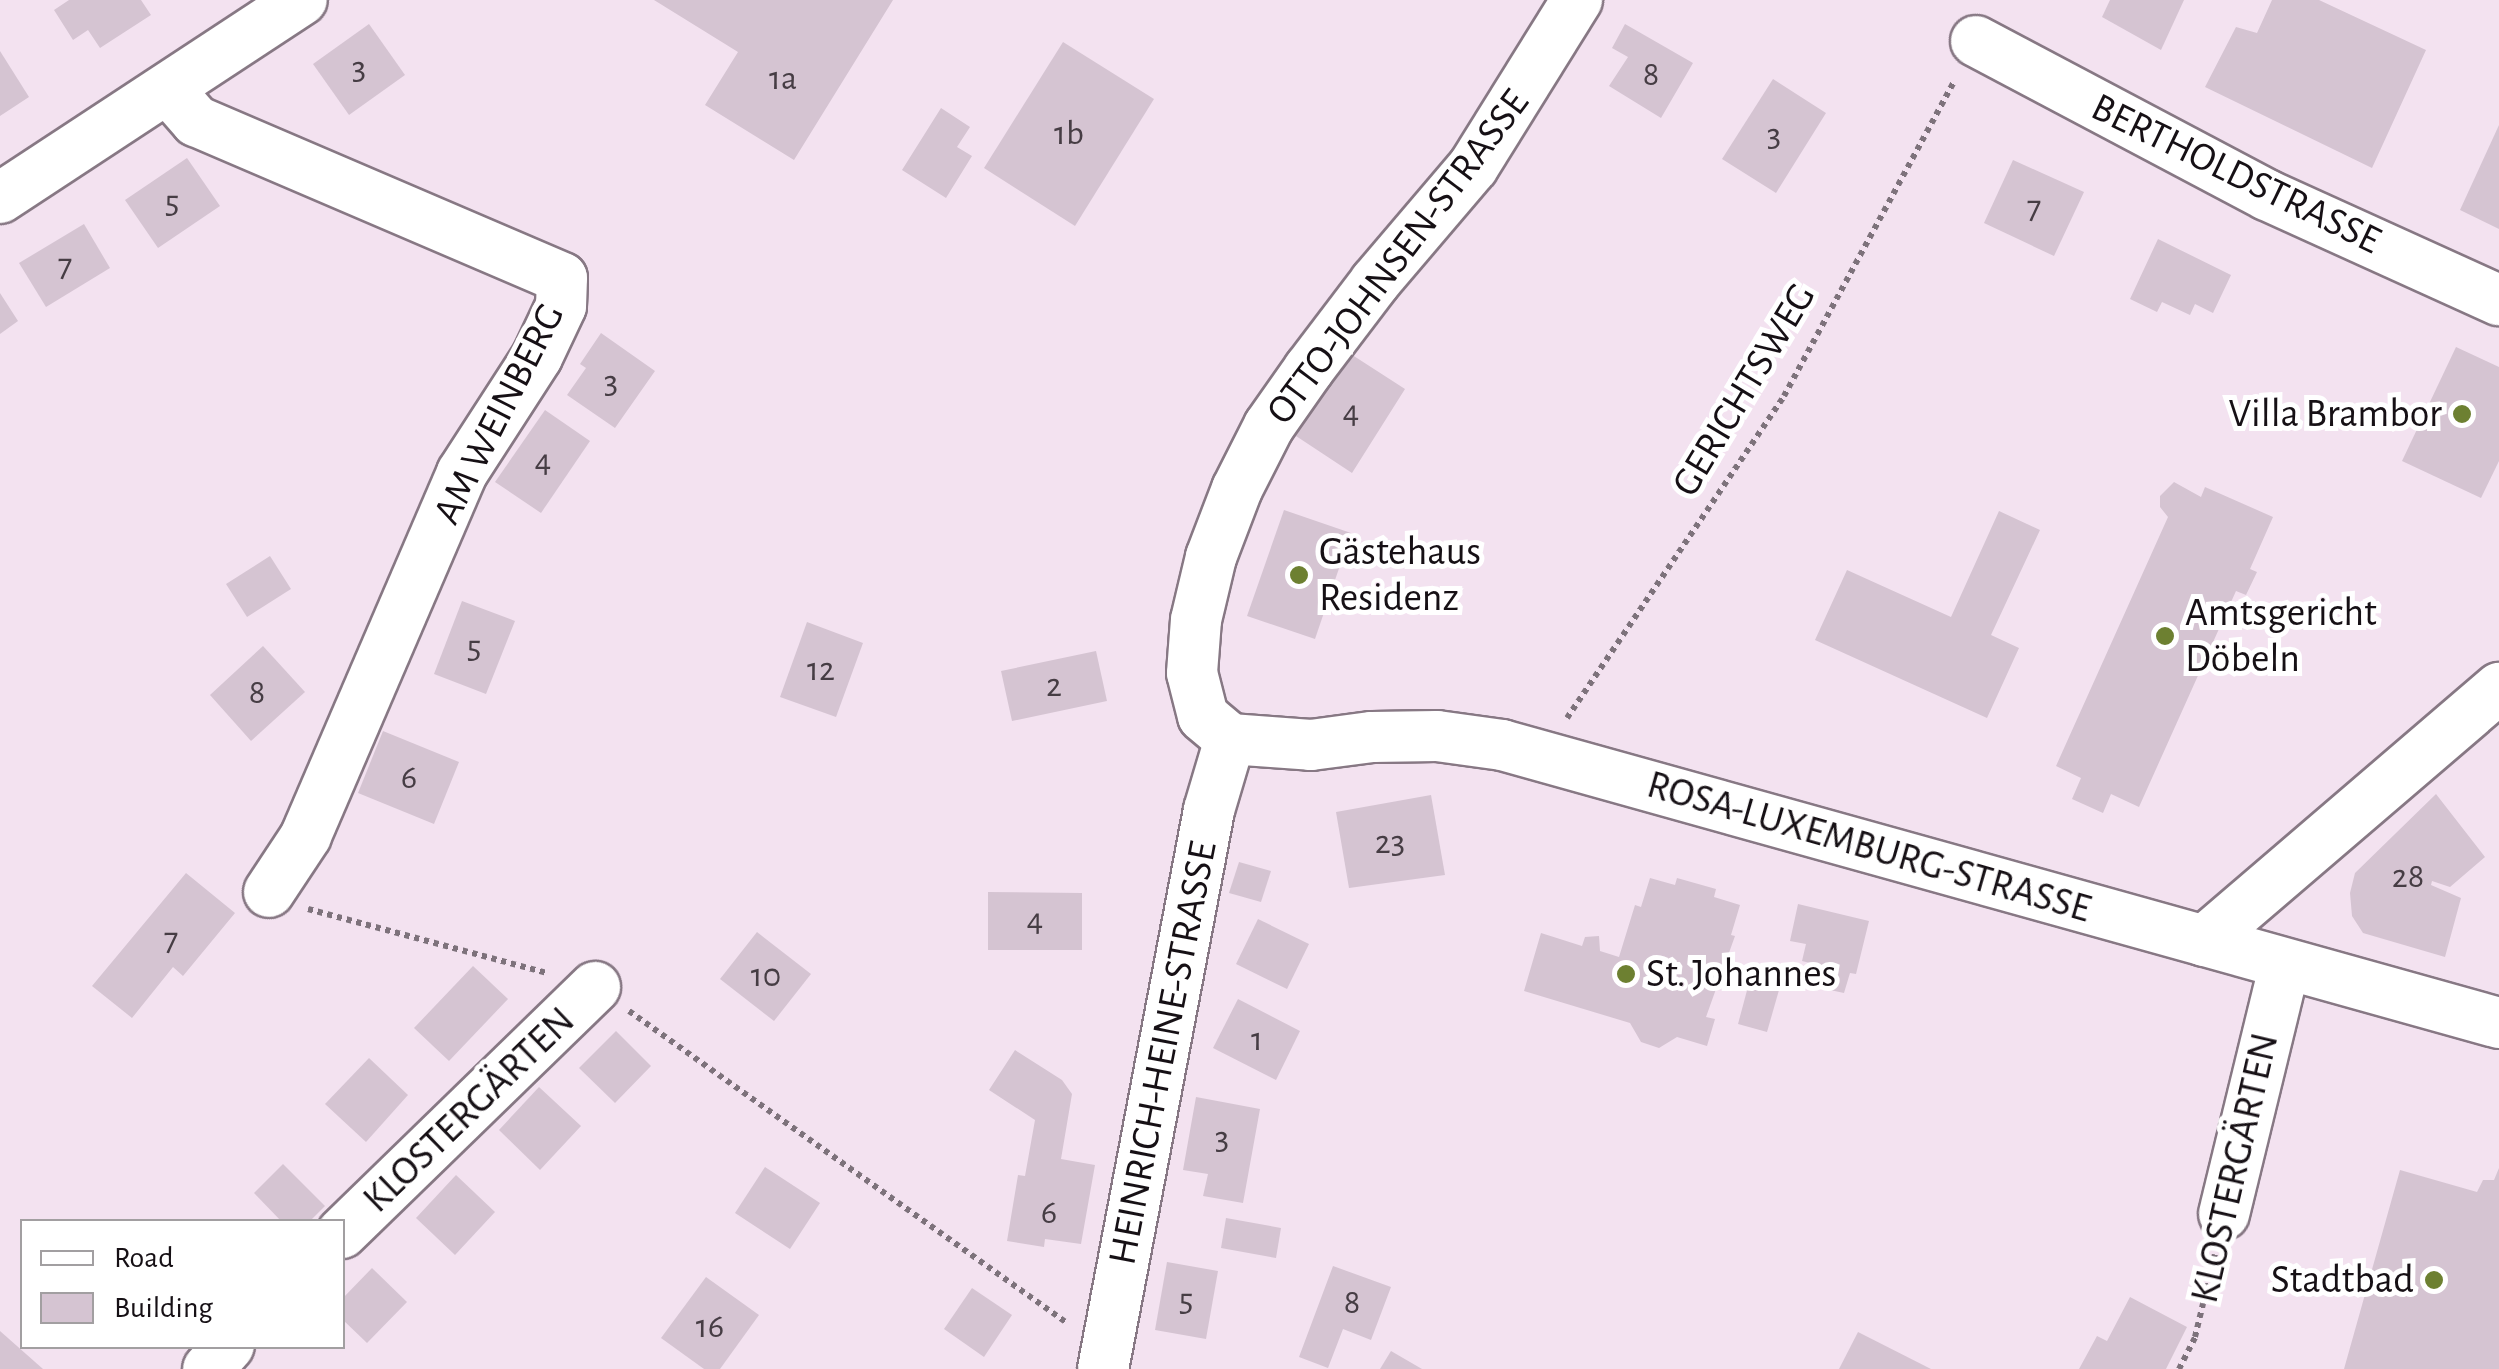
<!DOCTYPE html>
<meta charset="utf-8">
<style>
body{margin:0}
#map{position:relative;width:2499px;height:1369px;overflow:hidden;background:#f3e2f0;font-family:"Alegreya Sans",sans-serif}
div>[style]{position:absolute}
.building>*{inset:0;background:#d5c4d2}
.path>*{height:6px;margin-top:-3px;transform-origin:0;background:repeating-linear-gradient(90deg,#7d727b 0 5px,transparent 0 10px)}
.roads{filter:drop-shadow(2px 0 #877884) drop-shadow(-2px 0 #877884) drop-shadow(0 2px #877884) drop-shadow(0 -2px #877884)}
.minor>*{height:50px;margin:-25px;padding:0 25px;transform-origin:25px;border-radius:25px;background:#fff}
.dots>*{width:28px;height:28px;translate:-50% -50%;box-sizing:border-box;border:5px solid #fff;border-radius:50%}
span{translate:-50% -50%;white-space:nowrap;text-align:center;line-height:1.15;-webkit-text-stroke:10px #fff;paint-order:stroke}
.number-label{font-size:35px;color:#463d44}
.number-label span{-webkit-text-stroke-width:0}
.street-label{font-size:40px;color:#161015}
.poi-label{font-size:40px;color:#161015}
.right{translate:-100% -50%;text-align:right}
.left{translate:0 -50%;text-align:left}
.legend{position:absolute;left:20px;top:1219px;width:325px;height:130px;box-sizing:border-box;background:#fff;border:2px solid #a29fa1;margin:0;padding:12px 18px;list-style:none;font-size:30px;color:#161015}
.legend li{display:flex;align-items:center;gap:20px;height:50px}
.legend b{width:50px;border:2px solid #a29fa1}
</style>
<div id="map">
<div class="building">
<i style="clip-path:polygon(69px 0,141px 0,151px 15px,100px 48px,88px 30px,73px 40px,54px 10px)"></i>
<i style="clip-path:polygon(654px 0,893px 0,794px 160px,705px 105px,738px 52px)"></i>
<i style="clip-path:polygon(2110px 0,2184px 0,2161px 50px,2102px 17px)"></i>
<i style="clip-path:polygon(2272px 0,2319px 0,2426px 50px,2372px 168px,2205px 87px,2236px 27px,2257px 33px)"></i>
<i style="clip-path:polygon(369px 24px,405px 75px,349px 115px,313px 64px)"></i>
<i style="clip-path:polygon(1625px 24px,1693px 63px,1661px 118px,1609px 86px,1628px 57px,1612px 48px)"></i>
<i style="clip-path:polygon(1063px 42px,1154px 99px,1075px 226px,984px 168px)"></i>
<i style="clip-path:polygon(0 51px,29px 97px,0 116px)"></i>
<i style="clip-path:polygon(1773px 79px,1826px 113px,1776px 193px,1722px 159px)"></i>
<i style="clip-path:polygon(941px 108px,970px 127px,957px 147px,972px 156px,946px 198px,902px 170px)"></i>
<i style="clip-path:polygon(2499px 125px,2499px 229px,2460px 210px)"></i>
<i style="clip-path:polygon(187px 158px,220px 206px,158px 248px,125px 200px)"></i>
<i style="clip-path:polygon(2013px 160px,2084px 192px,2054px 256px,1984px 223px)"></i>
<i style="clip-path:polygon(84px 224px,110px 268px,46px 307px,19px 263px)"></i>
<i style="clip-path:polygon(2158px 239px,2231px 275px,2213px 313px,2195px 304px,2190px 315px,2162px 302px,2157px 312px,2130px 299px)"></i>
<i style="clip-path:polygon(0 293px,18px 321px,0 334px)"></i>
<i style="clip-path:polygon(601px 333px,655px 371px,615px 428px,567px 395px,586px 368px,580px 364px)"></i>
<i style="clip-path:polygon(2456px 347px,2499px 367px,2499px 461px,2481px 498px,2402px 461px)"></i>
<i style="clip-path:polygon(1343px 349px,1405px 389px,1352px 473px,1296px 436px,1337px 371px)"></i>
<i style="clip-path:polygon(545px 410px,590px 441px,541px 513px,495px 482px)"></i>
<i style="clip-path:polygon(2174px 482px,2201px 497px,2205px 487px,2273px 517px,2250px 569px,2257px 572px,2246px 595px,2236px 591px,2139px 807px,2111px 794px,2103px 813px,2072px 799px,2081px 778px,2056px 766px,2168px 517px,2160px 507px,2160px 496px)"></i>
<i style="clip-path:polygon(1284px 510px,1351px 533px,1315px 639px,1247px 616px)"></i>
<i style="clip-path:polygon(1999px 511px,2040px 530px,1991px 635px,2019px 648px,1987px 718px,1815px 640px,1847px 570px,1951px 617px)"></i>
<i style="clip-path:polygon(270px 556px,291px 589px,247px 617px,226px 584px)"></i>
<i style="clip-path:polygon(462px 601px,515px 621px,486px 694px,434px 674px)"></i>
<i style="clip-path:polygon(807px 622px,863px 643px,836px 717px,780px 697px)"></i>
<i style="clip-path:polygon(263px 646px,305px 692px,251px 741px,210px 695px)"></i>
<i style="clip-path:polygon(1096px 651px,1107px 701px,1012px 721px,1001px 671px)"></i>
<i style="clip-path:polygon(383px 731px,459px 762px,434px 824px,358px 793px)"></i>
<i style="clip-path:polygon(2436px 794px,2485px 857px,2450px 887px,2432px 881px,2431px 885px,2461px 898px,2445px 957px,2363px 933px,2352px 916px,2350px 893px,2355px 873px)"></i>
<i style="clip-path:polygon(1431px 795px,1445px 875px,1349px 888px,1336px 812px)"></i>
<i style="clip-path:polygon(1239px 862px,1271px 871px,1261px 902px,1229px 893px)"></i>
<i style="clip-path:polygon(186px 873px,235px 913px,183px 976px,173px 967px,132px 1018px,92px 986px)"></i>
<i style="clip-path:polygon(1650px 878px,1675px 885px,1677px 878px,1716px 889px,1714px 897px,1740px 905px,1731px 935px,1735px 936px,1706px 1017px,1715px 1019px,1707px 1046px,1677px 1037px,1659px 1048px,1641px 1042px,1630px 1023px,1524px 991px,1541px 933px,1582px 946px,1585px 937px,1599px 936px,1600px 951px,1619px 957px,1635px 905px,1641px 907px)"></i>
<i style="clip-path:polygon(988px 892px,1082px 893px,1082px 950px,988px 950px)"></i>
<i style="clip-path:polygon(1798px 904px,1869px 921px,1856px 974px,1850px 973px,1844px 993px,1816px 987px,1822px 966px,1802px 961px,1806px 944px,1790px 941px)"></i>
<i style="clip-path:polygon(1258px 919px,1309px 944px,1287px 989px,1236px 964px)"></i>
<i style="clip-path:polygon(757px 932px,811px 974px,774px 1021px,720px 979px)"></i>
<i style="clip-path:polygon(473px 966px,508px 999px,449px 1061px,414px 1028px)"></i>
<i style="clip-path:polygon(1753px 968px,1783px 976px,1767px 1032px,1738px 1024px)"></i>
<i style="clip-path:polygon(1238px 999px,1300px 1031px,1276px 1080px,1213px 1048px)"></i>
<i style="clip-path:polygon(616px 1031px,651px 1066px,615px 1103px,579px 1068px)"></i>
<i style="clip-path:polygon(1015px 1050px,1062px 1080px,1072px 1094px,1061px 1159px,1095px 1165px,1081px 1244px,1045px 1239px,1044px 1247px,1007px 1241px,1018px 1175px,1025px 1176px,1035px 1120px,989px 1090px)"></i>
<i style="clip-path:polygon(369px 1058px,408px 1095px,366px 1142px,325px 1104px)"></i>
<i style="clip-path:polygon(539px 1087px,581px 1126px,540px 1170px,499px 1130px)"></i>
<i style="clip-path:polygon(1196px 1097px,1260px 1109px,1243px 1203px,1203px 1196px,1208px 1174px,1183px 1170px)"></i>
<i style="clip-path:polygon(283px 1164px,325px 1206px,309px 1222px,282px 1222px,254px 1193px)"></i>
<i style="clip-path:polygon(765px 1167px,820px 1203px,790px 1249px,735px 1213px)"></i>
<i style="clip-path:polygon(2499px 1168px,2499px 1369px,2344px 1369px,2400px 1170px,2477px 1192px,2483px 1180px,2494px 1180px)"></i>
<i style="clip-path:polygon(456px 1175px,495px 1212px,455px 1255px,416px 1218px)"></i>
<i style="clip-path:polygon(1226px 1218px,1281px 1228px,1276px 1258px,1221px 1248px)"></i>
<i style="clip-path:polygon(1167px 1262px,1218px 1271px,1206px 1339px,1155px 1330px)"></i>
<i style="clip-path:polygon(1333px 1266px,1391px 1287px,1371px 1340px,1343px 1329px,1328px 1368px,1299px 1357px)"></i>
<i style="clip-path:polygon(372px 1268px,407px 1302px,367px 1343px,342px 1319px,342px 1299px)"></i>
<i style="clip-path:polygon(706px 1277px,759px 1315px,720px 1369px,704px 1369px,661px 1338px)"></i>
<i style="clip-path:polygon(972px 1288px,1012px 1315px,984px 1357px,944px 1329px)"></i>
<i style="clip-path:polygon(2130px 1297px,2187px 1327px,2166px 1369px,2079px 1369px,2097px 1336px,2107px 1341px)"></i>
<i style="clip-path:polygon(0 1331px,43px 1369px,0 1369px)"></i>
<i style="clip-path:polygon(1858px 1332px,1931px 1369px,1839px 1369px)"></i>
<i style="clip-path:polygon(1391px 1351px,1422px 1369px,1380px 1369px)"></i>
</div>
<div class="path">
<i style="left:1567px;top:718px;width:388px;rotate:-56deg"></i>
<i style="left:1784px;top:396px;width:359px;rotate:-61.6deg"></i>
<i style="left:308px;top:909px;width:247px;rotate:15deg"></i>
<i style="left:629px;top:1011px;width:538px;rotate:35.46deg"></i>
<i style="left:2179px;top:1369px;width:36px;rotate:-63deg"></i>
<i style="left:2195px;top:1337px;width:85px;rotate:-76.5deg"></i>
</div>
<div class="roads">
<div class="minor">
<i style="left:1976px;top:41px;width:329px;rotate:27.9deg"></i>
<i style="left:2267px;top:195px;width:255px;rotate:24.4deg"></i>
<i style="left:168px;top:89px;width:43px;rotate:48.8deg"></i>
<i style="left:196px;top:121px;width:398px;rotate:23.2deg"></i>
<i style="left:562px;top:278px;width:28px;rotate:92deg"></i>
<i style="left:561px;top:306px;width:56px;rotate:115.2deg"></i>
<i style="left:537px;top:357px;width:138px;rotate:122.9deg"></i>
<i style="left:462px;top:473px;width:395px;rotate:113.3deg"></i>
<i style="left:306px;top:836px;width:67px;rotate:123.5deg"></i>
<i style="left:0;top:198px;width:361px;rotate:-33.3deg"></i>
<i style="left:1230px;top:739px;width:81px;rotate:4.2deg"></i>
<i style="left:1311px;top:745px;width:62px;rotate:-7.5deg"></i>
<i style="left:1372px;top:737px;width:65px;rotate:-0.9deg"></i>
<i style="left:1437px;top:736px;width:66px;rotate:7.9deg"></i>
<i style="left:1502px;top:745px;width:1035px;rotate:15.58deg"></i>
<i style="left:1230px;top:739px;width:35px;rotate:-140deg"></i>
<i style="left:1203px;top:716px;width:44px;rotate:-104.3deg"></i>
<i style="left:1192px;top:673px;width:53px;rotate:-85.7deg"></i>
<i style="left:1196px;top:620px;width:65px;rotate:-76.6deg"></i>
<i style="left:1211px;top:557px;width:73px;rotate:-69.1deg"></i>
<i style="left:1237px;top:489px;width:71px;rotate:-63.1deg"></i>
<i style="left:1269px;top:426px;width:70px;rotate:-54.9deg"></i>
<i style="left:1309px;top:369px;width:109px;rotate:-52.8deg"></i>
<i style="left:1375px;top:282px;width:151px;rotate:-49.6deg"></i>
<i style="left:1473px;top:167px;width:197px;rotate:-58.1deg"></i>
<i style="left:2204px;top:941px;width:389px;rotate:-40.6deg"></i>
<i style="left:2224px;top:1214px;width:257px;rotate:-76.3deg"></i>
<i style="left:342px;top:1233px;width:353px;rotate:-44.2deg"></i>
<i style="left:208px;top:1369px;width:31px;rotate:-48deg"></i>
<i style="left:1103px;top:1369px;width:569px;rotate:-79.26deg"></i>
<i style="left:1209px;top:810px;width:74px;rotate:-73.5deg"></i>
</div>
</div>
<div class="dots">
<i style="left:2462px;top:414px;background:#6d8031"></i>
<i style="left:1299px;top:575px;background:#6d8031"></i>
<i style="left:2165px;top:636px;background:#6d8031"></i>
<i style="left:1626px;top:974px;background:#6d8031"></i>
<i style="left:2434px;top:1280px;background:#6d8031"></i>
</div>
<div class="number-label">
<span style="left:359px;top:69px">3</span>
<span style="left:1651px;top:75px">8</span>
<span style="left:783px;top:79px">1a</span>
<span style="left:1069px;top:134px">1b</span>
<span style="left:1774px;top:136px">3</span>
<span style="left:172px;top:203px">5</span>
<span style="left:2034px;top:208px">7</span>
<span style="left:65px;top:266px">7</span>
<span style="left:611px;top:383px">3</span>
<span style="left:1351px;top:413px">4</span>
<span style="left:543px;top:462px">4</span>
<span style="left:474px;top:648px">5</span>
<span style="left:821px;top:670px">12</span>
<span style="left:1054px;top:686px">2</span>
<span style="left:257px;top:693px">8</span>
<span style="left:409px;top:778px">6</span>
<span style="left:1390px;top:843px">23</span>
<span style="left:2408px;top:877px">28</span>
<span style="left:1035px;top:921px">4</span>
<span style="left:171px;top:940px">7</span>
<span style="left:766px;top:976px">10</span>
<span style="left:1257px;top:1040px">1</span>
<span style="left:1222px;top:1139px">3</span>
<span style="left:1049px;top:1213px">6</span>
<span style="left:1186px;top:1301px">5</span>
<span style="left:1352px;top:1303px">8</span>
<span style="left:710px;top:1327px">16</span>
</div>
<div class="street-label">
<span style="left:2236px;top:174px;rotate:26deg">BERTHOLDSTRASSE</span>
<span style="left:1398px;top:257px;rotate:-53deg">OTTO-JOHNSEN-STRASSE</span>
<span style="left:1744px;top:390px;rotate:-59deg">GERICHTSWEG</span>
<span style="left:499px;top:414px;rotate:-63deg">AM WEINBERG</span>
<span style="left:1869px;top:847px;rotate:16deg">ROSA-LUXEMBURG-STRASSE</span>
<span style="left:1163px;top:1053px;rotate:-79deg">HEINRICH-HEINE-STRASSE</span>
<span style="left:469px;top:1110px;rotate:-44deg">KLOSTERGÄRTEN</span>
<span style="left:2235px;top:1168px;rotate:-77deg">KLOSTERGÄRTEN</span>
</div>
<div class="poi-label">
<span class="right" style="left:2442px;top:414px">Villa Brambor</span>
<span class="left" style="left:1319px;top:575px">Gästehaus<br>Residenz</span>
<span class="left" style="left:2185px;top:636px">Amtsgericht<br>Döbeln</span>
<span class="left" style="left:1646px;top:974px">St. Johannes</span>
<span class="right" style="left:2414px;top:1280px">Stadtbad</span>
</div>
<ul class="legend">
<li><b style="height:12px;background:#fff"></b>Road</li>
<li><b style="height:28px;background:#d5c4d2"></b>Building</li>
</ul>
</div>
